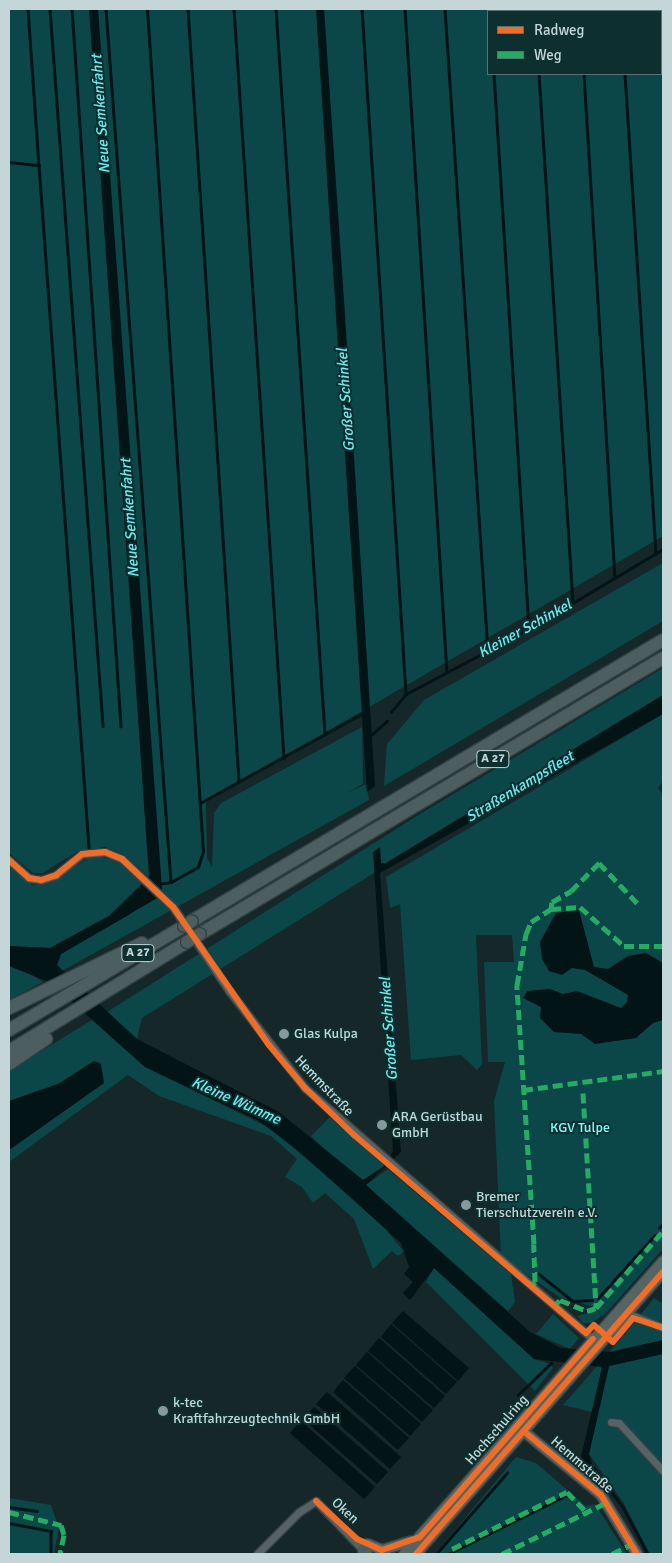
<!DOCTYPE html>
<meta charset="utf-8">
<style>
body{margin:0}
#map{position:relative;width:672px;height:1563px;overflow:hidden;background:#152728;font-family:Signika,sans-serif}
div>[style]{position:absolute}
.green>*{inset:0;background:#0b4749}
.water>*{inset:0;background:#021415}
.stream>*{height:2.5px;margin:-1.25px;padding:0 1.25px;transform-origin:1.25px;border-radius:1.25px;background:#021415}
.roads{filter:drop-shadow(1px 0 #334142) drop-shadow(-1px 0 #334142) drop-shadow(0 1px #334142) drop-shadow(0 -1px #334142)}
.street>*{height:7px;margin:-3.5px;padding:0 3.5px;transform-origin:3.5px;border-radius:3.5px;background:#566263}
.secondary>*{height:10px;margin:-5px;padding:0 5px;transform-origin:5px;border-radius:5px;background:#566464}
.highway>*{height:12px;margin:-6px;padding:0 6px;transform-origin:6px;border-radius:6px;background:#4c5e5f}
.bridges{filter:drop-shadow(1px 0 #334142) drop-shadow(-1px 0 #334142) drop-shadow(0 1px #334142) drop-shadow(0 -1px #334142)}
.highway-bridge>*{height:12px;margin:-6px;padding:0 6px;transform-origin:6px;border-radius:6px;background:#4c5e5f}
.quiet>*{height:5px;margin-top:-2.5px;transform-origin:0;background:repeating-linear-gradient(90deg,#26ab63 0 10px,transparent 0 15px)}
.cycleway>*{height:6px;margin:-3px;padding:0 3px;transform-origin:3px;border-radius:3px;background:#ee6e29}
.dots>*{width:14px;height:14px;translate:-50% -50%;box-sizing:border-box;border:2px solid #0d2f30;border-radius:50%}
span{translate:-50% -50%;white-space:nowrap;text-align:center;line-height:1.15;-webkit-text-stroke:4px #0d2f30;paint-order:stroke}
.shield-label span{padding:1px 4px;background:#0d2f30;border:1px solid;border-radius:4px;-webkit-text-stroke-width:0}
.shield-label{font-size:12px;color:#c4d6d7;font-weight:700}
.poi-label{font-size:14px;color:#c4d6d7}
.left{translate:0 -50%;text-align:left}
.street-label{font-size:14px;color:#c4d6d7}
.park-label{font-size:14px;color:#7ff9fd}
.water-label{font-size:15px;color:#70eaee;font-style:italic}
.frame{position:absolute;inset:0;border:10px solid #c4d6d7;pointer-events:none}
.legend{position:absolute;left:487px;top:10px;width:175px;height:65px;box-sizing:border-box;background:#0d2f30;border:1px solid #567273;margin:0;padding:6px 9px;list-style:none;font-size:15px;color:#c4d6d7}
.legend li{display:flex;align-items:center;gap:10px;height:25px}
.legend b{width:25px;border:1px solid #567273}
</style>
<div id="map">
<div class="green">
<i style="clip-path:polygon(evenodd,9px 9px,663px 9px,663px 536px,206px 802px,207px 858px,212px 867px,214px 813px,221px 803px,362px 727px,363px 784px,345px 794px,366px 784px,369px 800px,62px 971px,57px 965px,61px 954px,129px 915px,149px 877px,125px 855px,105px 847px,76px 852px,43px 873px,33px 873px,9px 853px,9px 9px,488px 11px,661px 11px,661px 74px,488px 74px,488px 11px)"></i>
<i style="clip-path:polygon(663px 563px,663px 621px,384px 786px,387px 744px,424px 700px)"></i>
<i style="clip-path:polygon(663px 668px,663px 695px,386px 863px,381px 863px,379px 848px,374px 873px,142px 1018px,137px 1039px,107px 1012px,420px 814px)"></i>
<i style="clip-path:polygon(663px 714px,663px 781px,658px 788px,663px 795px,663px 1249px,606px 1313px,591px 1323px,583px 1323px,577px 1316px,601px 1309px,559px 1297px,501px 1257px,494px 1101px,505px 1062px,488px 1062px,484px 962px,514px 962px,512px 935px,476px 935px,482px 1064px,477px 1070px,461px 1055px,411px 1060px,400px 904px,390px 908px,386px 877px)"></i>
<i style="clip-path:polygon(93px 855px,122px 863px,145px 884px,109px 916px,50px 948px,9px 946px,9px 864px,32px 885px,52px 882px)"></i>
<i style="clip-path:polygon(9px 966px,27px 971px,43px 982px,9px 1000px)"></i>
<i style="clip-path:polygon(92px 1020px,145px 1067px,270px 1128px,379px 1221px,404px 1252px,398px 1256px,392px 1251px,373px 1269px,354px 1219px,325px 1193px,313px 1203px,302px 1187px,285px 1177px,297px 1159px,271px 1136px,159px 1096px,128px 1075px,9px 1162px,9px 1150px,104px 1083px,94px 1062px,58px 1084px,9px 1101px,9px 1071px)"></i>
<i style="clip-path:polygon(330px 1117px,385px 1166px,363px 1180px,333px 1158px,311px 1136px)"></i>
<i style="clip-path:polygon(388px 1169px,511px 1274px,515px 1302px,508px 1311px,366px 1185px)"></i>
<i style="clip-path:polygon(434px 1268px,534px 1359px,550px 1364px,553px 1368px,535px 1391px,426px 1282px)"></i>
<i style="clip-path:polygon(663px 1287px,654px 1298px,663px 1304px,663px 1340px,609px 1352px,619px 1341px,654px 1298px)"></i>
<i style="clip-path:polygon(553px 1314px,579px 1338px,570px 1349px,536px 1334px)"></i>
<i style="clip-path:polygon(663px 1354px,663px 1554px,650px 1554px,623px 1502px,589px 1454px,609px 1366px)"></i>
<i style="clip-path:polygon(598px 1365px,602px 1369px,592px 1412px,563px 1405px)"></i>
<i style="clip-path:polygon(516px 1457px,536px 1463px,586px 1506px,595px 1504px,627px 1554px,435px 1554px)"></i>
<i style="clip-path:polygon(9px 1498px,51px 1505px,59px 1528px,54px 1554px,9px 1554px)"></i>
</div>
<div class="water">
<i style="clip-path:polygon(89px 9px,98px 9px,162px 889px,159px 897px,61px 954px,57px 965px,137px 1039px,279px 1112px,363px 1180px,383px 1167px,393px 1151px,373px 852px,380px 847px,381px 863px,386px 863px,663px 695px,663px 714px,380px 873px,401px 1152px,366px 1185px,530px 1332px,561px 1348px,611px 1352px,663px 1340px,663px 1354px,609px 1366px,589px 1454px,594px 1470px,581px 1457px,602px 1367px,534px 1359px,434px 1268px,410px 1300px,403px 1293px,413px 1282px,404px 1274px,409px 1267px,401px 1243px,300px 1152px,259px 1121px,145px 1067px,51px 983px,9px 966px,9px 946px,50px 948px,109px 916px,149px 877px)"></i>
<i style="clip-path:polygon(316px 9px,324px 9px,344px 300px,375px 786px,367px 792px)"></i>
<i style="clip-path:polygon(579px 910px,594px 967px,608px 969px,628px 956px,646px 953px,663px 963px,663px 1020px,653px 1023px,636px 1038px,595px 1044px,581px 1034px,554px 1032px,540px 1018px,541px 1007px,523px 998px,527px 991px,550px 989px,563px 994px,577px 991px,621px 1008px,627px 1002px,628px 995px,585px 970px,572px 968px,562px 975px,549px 971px,542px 959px,540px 942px,556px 913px)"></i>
<i style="clip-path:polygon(94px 1061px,101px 1064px,104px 1083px,9px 1150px,9px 1101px,58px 1084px)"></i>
<i style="clip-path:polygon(403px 1311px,469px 1368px,458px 1381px,392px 1323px)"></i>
<i style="clip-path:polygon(391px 1324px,457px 1382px,446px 1394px,381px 1337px)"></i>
<i style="clip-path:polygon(379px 1338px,445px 1396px,434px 1408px,368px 1351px)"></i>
<i style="clip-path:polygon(367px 1352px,433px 1410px,422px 1422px,356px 1365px)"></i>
<i style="clip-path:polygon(355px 1366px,421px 1424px,410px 1436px,344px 1378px)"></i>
<i style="clip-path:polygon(343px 1380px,409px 1438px,398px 1450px,333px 1392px)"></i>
<i style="clip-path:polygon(327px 1392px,401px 1457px,390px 1469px,316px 1404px)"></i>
<i style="clip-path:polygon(314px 1407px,388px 1472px,377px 1484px,303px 1419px)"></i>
<i style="clip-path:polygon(301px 1421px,375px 1487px,364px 1499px,290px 1433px)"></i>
</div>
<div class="stream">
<i style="left:28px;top:9px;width:156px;rotate:86deg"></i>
<i style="left:50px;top:9px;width:719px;rotate:85.77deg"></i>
<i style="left:72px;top:9px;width:719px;rotate:86.09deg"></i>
<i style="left:106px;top:9px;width:875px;rotate:85.74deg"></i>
<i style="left:171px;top:882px;width:31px;rotate:-29deg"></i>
<i style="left:198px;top:867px;width:16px;rotate:-72deg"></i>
<i style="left:203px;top:852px;width:845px;rotate:-93.8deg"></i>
<i style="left:188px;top:9px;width:774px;rotate:86.22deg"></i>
<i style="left:234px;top:9px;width:751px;rotate:86.18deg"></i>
<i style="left:276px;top:9px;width:727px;rotate:86.13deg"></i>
<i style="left:362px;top:9px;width:686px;rotate:86.32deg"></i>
<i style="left:405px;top:9px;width:664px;rotate:86.38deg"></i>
<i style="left:445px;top:9px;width:643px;rotate:86.17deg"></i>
<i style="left:490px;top:9px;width:2px;rotate:90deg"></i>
<i style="left:534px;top:9px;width:2px;rotate:63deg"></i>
<i style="left:580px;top:9px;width:2px;rotate:90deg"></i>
<i style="left:621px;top:9px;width:2px;rotate:63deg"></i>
<i style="left:494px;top:74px;width:556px;rotate:86.39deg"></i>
<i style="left:539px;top:74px;width:530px;rotate:86.32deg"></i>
<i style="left:584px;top:74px;width:505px;rotate:86.48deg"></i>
<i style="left:625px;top:74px;width:481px;rotate:86.3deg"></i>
<i style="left:9px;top:162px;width:30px;rotate:6deg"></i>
<i style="left:39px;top:165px;width:685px;rotate:85.81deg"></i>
<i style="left:391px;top:712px;width:23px;rotate:-50deg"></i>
<i style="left:406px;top:694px;width:139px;rotate:-27.9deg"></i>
<i style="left:529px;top:629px;width:156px;rotate:-30.8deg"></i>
<i style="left:369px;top:737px;width:24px;rotate:-42deg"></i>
<i style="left:200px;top:803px;width:188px;rotate:-28.9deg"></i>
<i style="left:157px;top:884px;width:14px;rotate:-8deg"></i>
<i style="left:659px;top:1228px;width:6px;rotate:-45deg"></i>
<i style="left:539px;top:1274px;width:43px;rotate:38.5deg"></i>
<i style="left:573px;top:1301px;width:19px;rotate:-3deg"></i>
<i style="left:598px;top:1298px;width:84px;rotate:-47.9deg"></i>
<i style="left:518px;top:1395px;width:46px;rotate:-44.1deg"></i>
<i style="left:593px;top:1467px;width:50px;rotate:53.1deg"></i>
<i style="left:623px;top:1507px;width:53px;rotate:62deg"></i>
<i style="left:9px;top:1507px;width:28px;rotate:8deg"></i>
<i style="left:9px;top:1523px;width:43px;rotate:10.8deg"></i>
<i style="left:51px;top:1531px;width:23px;rotate:90deg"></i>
<i style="left:436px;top:1554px;width:108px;rotate:-48.8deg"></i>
<i style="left:448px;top:1554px;width:131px;rotate:-26.4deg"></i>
</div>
<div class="roads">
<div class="street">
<i style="left:9px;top:860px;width:27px;rotate:42deg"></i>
<i style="left:29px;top:878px;width:12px;rotate:9deg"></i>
<i style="left:41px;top:880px;width:16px;rotate:-18deg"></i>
<i style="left:56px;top:875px;width:33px;rotate:-39deg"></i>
<i style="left:82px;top:854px;width:23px;rotate:-5deg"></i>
<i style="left:105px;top:852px;width:18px;rotate:22deg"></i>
<i style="left:122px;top:859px;width:70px;rotate:43.3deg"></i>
<i style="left:173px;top:907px;width:102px;rotate:56.2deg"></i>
<i style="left:230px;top:992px;width:122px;rotate:52deg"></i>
<i style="left:305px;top:1088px;width:385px;rotate:41.1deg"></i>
<i style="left:629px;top:1314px;width:37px;rotate:22deg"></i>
<i style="left:611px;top:1422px;width:8px;rotate:7deg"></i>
<i style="left:619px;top:1423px;width:65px;rotate:47.5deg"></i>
<i style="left:257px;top:1554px;width:59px;rotate:-45deg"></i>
<i style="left:299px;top:1512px;width:20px;rotate:-33deg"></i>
<i style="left:316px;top:1501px;width:69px;rotate:46.2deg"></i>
</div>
<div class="secondary">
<i style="left:522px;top:1430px;width:102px;rotate:39.4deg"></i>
<i style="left:601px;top:1495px;width:69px;rotate:58.6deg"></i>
<i style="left:368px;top:1544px;width:15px;rotate:23deg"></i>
<i style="left:382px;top:1550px;width:31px;rotate:-17deg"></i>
<i style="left:404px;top:1554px;width:391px;rotate:-48.5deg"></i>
<i style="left:416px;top:1554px;width:375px;rotate:-48.8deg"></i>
</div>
<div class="highway">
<i style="left:192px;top:921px;width:548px;rotate:-30.82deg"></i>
<i style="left:200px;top:934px;width:539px;rotate:-30.8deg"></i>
<i style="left:9px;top:1008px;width:148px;rotate:-26deg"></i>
<i style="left:9px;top:1030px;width:204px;rotate:-30.7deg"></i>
<i style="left:9px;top:1051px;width:209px;rotate:-31.5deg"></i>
<i style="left:9px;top:1064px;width:45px;rotate:-34deg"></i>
<i style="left:364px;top:1550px;width:4px;rotate:63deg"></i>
</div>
</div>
<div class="bridges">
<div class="highway-bridge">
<i style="left:184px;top:926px;width:9px;rotate:-32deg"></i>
<i style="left:187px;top:942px;width:15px;rotate:-32deg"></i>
</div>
</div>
<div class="quiet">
<i style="left:551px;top:909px;width:29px;rotate:-4deg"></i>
<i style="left:580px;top:907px;width:59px;rotate:41.6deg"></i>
<i style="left:624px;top:946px;width:39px"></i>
<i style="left:523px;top:1090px;width:141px;rotate:-7.7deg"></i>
<i style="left:583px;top:1093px;width:215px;rotate:86.5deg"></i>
<i style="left:531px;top:1286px;width:6px;rotate:-45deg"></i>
<i style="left:535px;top:1282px;width:38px;rotate:-92deg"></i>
<i style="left:534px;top:1244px;width:260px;rotate:-93.8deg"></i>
<i style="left:517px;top:985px;width:52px;rotate:-80deg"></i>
<i style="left:526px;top:934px;width:13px;rotate:-67deg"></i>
<i style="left:531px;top:922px;width:24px;rotate:-33deg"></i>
<i style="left:551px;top:909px;width:7px;rotate:-82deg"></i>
<i style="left:552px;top:902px;width:22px;rotate:-30deg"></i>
<i style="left:571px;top:891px;width:40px;rotate:-45deg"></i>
<i style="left:599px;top:863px;width:58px;rotate:46.4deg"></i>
<i style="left:554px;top:1306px;width:8px;rotate:-45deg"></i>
<i style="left:560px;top:1300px;width:29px;rotate:22deg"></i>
<i style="left:587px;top:1311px;width:9px;rotate:-18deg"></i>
<i style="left:596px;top:1308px;width:102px;rotate:-49deg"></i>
<i style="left:9px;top:1512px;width:54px;rotate:14deg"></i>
<i style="left:61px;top:1525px;width:10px;rotate:73deg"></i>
<i style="left:64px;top:1535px;width:19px;rotate:102deg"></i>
<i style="left:452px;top:1549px;width:128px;rotate:-26.4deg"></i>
<i style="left:567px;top:1492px;width:29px;rotate:46deg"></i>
<i style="left:502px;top:1554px;width:117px;rotate:-26.3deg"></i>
<i style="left:612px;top:1554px;width:22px;rotate:-27deg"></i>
</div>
<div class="cycleway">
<i style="left:9px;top:860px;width:27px;rotate:42deg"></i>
<i style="left:29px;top:878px;width:12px;rotate:9deg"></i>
<i style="left:41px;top:880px;width:16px;rotate:-18deg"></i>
<i style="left:56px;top:875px;width:33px;rotate:-39deg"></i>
<i style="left:82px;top:854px;width:23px;rotate:-5deg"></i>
<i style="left:105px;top:852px;width:18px;rotate:22deg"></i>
<i style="left:122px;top:859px;width:70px;rotate:43.3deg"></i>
<i style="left:173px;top:907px;width:168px;rotate:55.2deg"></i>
<i style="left:269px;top:1045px;width:56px;rotate:50.1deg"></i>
<i style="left:305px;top:1088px;width:68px;rotate:43.8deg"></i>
<i style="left:354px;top:1135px;width:305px;rotate:40.5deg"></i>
<i style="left:586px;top:1333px;width:11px;rotate:-45deg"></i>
<i style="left:594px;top:1325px;width:25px;rotate:42deg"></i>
<i style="left:613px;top:1342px;width:31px;rotate:-50deg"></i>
<i style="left:633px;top:1318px;width:32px;rotate:18deg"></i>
<i style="left:526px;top:1433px;width:97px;rotate:39.6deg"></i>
<i style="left:601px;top:1495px;width:69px;rotate:58.6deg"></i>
<i style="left:316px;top:1501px;width:56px;rotate:42.8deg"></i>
<i style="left:357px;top:1539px;width:27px;rotate:24deg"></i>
<i style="left:382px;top:1550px;width:40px;rotate:-18.9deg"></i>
<i style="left:420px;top:1537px;width:263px;rotate:-48.9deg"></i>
<i style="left:416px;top:1554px;width:375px;rotate:-48.8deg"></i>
</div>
<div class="dots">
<i style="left:284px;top:1034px;background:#87999a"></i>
<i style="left:382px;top:1125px;background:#87999a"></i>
<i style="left:466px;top:1205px;background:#87999a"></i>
<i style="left:163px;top:1411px;background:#87999a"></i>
</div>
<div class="shield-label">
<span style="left:493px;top:759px">A 27</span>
<span style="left:138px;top:953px">A 27</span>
</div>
<div class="poi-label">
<span class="left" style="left:294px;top:1034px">Glas Kulpa</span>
<span class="left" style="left:392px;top:1125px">ARA Gerüstbau<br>GmbH</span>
<span class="left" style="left:476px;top:1205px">Bremer<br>Tierschutzverein e.V.</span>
<span class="left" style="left:173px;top:1411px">k-tec<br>Kraftfahrzeugtechnik GmbH</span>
</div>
<div class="street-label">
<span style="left:324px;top:1086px;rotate:46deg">Hemmstraße</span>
<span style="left:497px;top:1430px;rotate:-49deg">Hochschulring</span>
<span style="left:582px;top:1465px;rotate:41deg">Hemmstraße</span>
<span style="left:345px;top:1511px;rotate:43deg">Oken</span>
</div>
<div class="park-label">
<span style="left:580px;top:1128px">KGV Tulpe</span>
</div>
<div class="water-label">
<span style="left:101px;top:114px;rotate:-94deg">Neue Semkenfahrt</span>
<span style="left:346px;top:400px;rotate:-94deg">Großer Schinkel</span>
<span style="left:130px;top:518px;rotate:-94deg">Neue Semkenfahrt</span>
<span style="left:525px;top:629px;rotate:-29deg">Kleiner Schinkel</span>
<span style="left:520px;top:787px;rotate:-31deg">Straßenkampsfleet</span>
<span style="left:389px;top:1029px;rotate:-94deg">Großer Schinkel</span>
<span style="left:236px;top:1101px;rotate:24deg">Kleine Wümme</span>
</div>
<div class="frame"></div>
<ul class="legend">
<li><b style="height:6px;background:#ee6e29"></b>Radweg</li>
<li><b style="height:6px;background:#26ab63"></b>Weg</li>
</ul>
</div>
